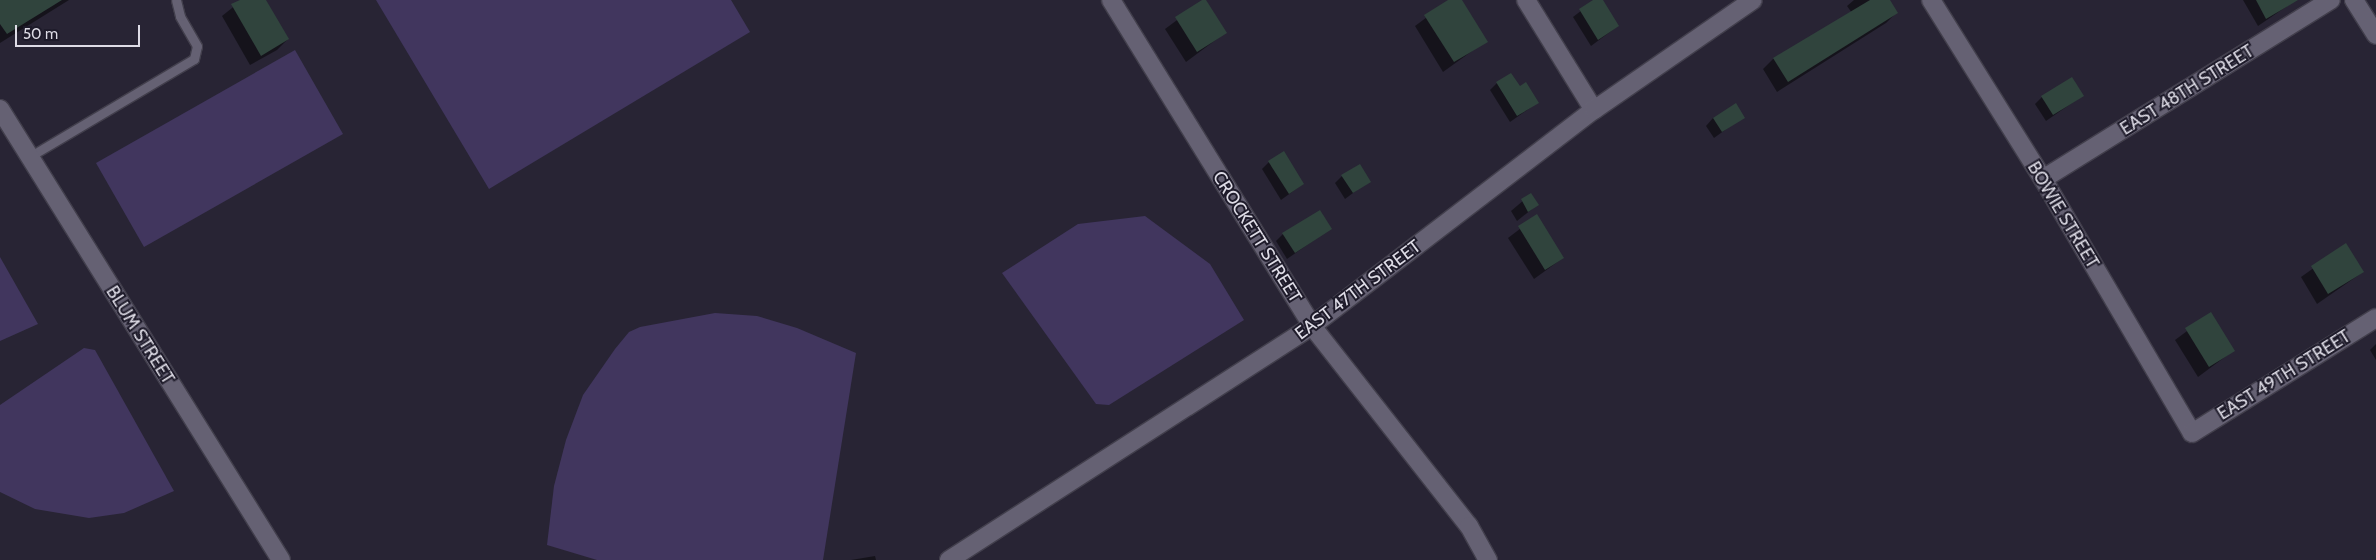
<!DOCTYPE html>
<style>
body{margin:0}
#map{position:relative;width:2376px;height:560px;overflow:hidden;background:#282434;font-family:Cabin,sans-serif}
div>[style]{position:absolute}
.green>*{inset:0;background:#41365e}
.shadow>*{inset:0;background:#0007}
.building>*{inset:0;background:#30443d}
.roads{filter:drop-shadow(1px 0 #423f4c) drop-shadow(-1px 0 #423f4c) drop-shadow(0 1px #423f4c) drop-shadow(0 -1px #423f4c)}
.service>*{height:9px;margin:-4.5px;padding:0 4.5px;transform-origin:4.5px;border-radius:4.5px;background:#656173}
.minor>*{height:18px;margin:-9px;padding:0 9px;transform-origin:9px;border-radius:9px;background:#656173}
span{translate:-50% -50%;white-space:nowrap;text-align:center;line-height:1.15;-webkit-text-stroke:4px #1e1b2a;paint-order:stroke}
.street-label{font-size:18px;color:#dedce6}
.scale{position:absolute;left:15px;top:25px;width:125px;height:22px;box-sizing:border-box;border:2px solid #dedce6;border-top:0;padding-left:6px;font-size:15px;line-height:18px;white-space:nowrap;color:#dedce6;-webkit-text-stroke:4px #1e1b2a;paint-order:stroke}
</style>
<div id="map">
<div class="green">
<i style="clip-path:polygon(376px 0,731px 0,750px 32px,489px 189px)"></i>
<i style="clip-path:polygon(295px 50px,343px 134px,144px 247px,96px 163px)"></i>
<i style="clip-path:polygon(1145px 216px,1210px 264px,1244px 320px,1109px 405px,1096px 404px,1002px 273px,1078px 224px)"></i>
<i style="clip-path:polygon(0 257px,38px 324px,0 341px)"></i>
<i style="clip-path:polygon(715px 313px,757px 316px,797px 328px,856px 353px,823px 560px,597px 560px,547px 545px,554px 486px,566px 440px,583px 395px,615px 349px,629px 332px,640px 327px)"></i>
<i style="clip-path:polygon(84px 348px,95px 350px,174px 491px,124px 513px,89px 518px,35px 509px,0 492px,0 405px)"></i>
</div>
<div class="shadow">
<i style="clip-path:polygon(0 0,69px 0,0 43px)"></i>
<i style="clip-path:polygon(242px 0,264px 0,288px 39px,277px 50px,250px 65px,222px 16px)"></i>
<i style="clip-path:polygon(1204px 0,1225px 33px,1186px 62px,1165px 29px)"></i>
<i style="clip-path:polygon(1450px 0,1460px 0,1486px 41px,1443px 72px,1415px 26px)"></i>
<i style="clip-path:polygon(1595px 0,1601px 0,1618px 26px,1591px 46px,1573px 17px)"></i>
<i style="clip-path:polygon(1854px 0,1888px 0,1896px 13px,1886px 23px,1777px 92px,1763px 69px,1773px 59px,1852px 13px,1847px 6px)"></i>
<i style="clip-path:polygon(2243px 0,2288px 0,2290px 4px,2258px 26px)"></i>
<i style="clip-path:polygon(1497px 83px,1519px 88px,1537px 103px,1510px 122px,1490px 90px)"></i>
<i style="clip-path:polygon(2082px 96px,2046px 121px,2035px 104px,2042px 97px)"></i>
<i style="clip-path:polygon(1743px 117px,1714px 138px,1706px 126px,1713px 118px)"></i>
<i style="clip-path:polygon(1269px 162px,1303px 184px,1281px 200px,1262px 169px)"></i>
<i style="clip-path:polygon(1342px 176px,1369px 181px,1345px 199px,1335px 183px)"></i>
<i style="clip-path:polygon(1531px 194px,1537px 205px,1517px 221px,1511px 211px)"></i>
<i style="clip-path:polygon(1537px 216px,1563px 258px,1534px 279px,1508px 238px)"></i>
<i style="clip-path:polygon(1330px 229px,1287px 259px,1276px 241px,1283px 234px)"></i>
<i style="clip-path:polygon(2346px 245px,2363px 272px,2317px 304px,2301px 277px)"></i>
<i style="clip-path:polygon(2210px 314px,2233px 351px,2198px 377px,2175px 340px)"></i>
<i style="clip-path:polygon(2376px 344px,2376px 360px,2370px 350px)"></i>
<i style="clip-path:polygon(875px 556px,876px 560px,851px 560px)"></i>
</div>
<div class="building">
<i style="clip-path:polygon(0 0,62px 0,7px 34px,0 24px)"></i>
<i style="clip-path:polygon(240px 0,266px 0,289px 39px,261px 56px,231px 4px)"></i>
<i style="clip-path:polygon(1202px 0,1206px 0,1227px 33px,1197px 52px,1175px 17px)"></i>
<i style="clip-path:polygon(1448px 0,1462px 0,1488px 42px,1454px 62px,1424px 15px)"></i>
<i style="clip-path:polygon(1593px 0,1603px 0,1619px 26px,1598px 40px,1579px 9px)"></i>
<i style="clip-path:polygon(1870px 0,1890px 0,1898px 13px,1788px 82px,1773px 58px)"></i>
<i style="clip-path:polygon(2256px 0,2298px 0,2266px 19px)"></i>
<i style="clip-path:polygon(1511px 73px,1520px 86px,1526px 82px,1539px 103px,1517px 116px,1496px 82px)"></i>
<i style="clip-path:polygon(2072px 77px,2084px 96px,2053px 115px,2041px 96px)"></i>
<i style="clip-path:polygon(1736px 103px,1745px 118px,1722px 132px,1713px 118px)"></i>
<i style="clip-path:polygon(1284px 151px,1304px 184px,1289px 194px,1268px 161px)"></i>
<i style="clip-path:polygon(1360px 164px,1371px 182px,1353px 193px,1341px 175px)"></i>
<i style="clip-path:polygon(1531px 193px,1539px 205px,1528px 212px,1521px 199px)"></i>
<i style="clip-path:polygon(1320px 210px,1332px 229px,1295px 253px,1282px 233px)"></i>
<i style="clip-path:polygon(1537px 214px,1564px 258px,1545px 270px,1518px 226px)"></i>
<i style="clip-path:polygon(2346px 243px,2364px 272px,2328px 294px,2311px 266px)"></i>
<i style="clip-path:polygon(2211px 312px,2235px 351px,2209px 367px,2185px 328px)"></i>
</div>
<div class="roads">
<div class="service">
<i style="left:29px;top:157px;width:192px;rotate:-30.7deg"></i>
<i style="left:194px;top:59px;width:13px;rotate:-77deg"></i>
<i style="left:197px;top:46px;width:34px;rotate:-120deg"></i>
<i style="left:180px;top:16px;width:16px;rotate:-104deg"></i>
</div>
<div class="minor">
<i style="left:1111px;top:0;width:383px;rotate:58.3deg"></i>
<i style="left:1312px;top:326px;width:254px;rotate:51.9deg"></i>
<i style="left:1469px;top:526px;width:39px;rotate:61deg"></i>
<i style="left:1526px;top:0;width:129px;rotate:58.3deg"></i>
<i style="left:1931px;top:0;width:211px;rotate:58deg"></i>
<i style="left:2043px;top:179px;width:294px;rotate:59.6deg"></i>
<i style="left:2192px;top:433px;width:217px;rotate:-32deg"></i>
<i style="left:2354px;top:0;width:41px;rotate:57.8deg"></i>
<i style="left:0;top:109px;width:531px;rotate:58.07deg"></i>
<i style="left:2043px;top:179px;width:339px;rotate:-31.9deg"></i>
<i style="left:949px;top:560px;width:432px;rotate:-32.8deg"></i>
<i style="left:1312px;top:326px;width:355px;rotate:-37.5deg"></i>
<i style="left:1594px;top:110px;width:193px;rotate:-34.7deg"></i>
</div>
</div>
<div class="street-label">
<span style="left:2187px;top:90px;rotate:-32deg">EAST 48TH STREET</span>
<span style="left:2063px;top:215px;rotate:59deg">BOWIE STREET</span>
<span style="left:1257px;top:237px;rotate:58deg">CROCKETT STREET</span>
<span style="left:1358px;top:290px;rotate:-37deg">EAST 47TH STREET</span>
<span style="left:140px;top:335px;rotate:58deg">BLUM STREET</span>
<span style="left:2284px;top:375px;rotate:-32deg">EAST 49TH STREET</span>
</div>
<div class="scale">50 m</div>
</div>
